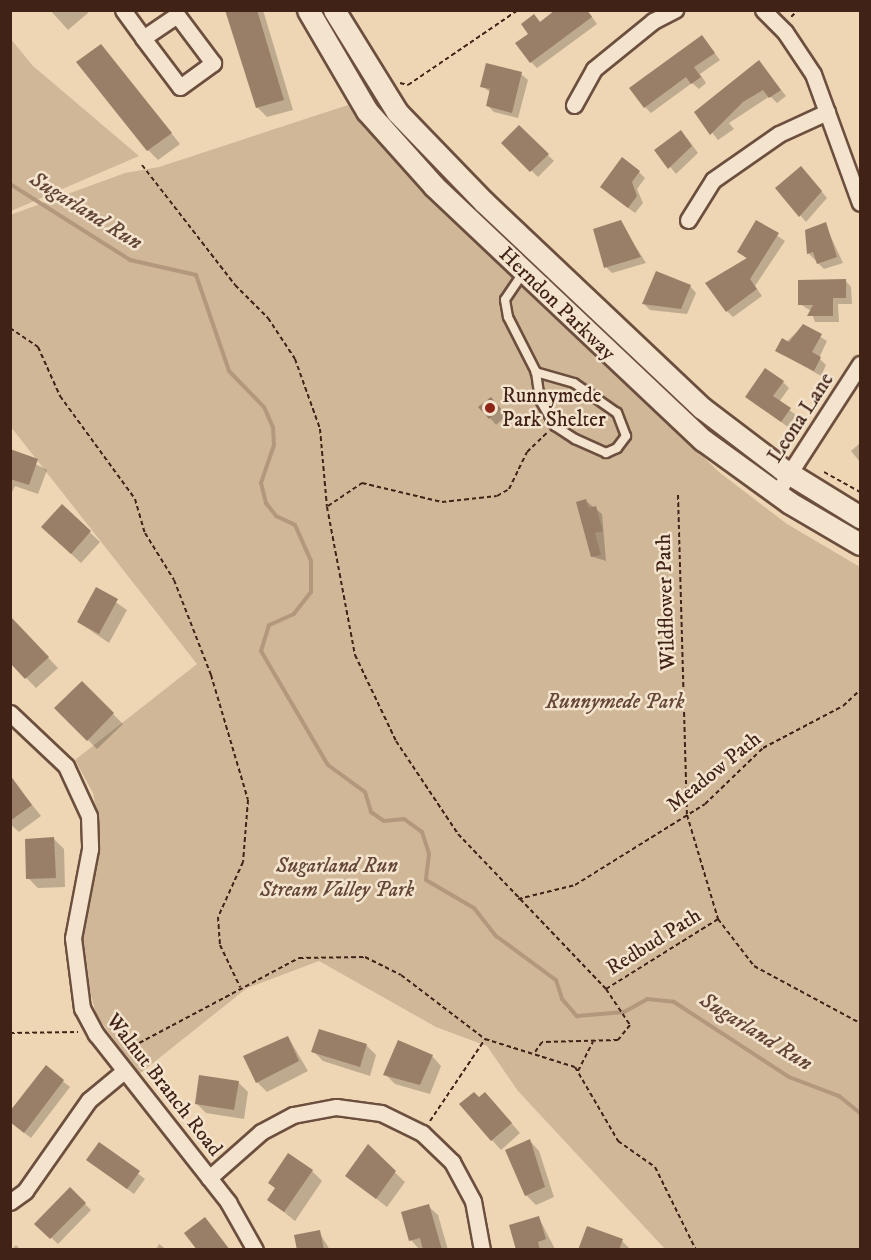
<!DOCTYPE html>
<style>
body{margin:0}
#map{position:relative;width:871px;height:1260px;overflow:hidden;background:#eed5b3;font-family:"IM FELL DW Pica",serif}
div>[style]{position:absolute}
.green>*{inset:0;background:#d0b798}
.shadow>*{inset:0;background:#0003}
.stream>*{height:4px;margin:-2px;padding:0 2px;transform-origin:2px;border-radius:2px;background:#b3987e}
.building>*{inset:0;background:#9a7f68}
.path>*{height:2px;margin-top:-1px;transform-origin:0;background:repeating-linear-gradient(90deg,#402217 0 4.5px,transparent 0 7.5px)}
.roads{filter:drop-shadow(2px 0 #6c4f3e) drop-shadow(-2px 0 #6c4f3e) drop-shadow(0 2px #6c4f3e) drop-shadow(0 -2px #6c4f3e)}
.lane>*{height:8px;margin:-4px;padding:0 4px;transform-origin:4px;border-radius:4px;background:#f4e4ce}
.street>*{height:15px;margin:-7.5px;padding:0 7.5px;transform-origin:7.5px;border-radius:7.5px;background:#f4e4ce}
.secondary>*{height:21px;margin:-10.5px;padding:0 10.5px;transform-origin:10.5px;border-radius:10.5px;background:#f4e4ce}
.dots>*{width:16px;height:16px;translate:-50% -50%;box-sizing:border-box;border:3px solid #f4e4ce;border-radius:50%}
span{translate:-50% -50%;white-space:nowrap;text-align:center;line-height:1.15;-webkit-text-stroke:5px #f4e4ce;paint-order:stroke}
.street-label{font-size:21px;color:#402217}
.poi-label{font-size:21px;color:#402217}
.left{translate:0 -50%;text-align:left}
.park-label{font-size:21px;color:#644737;font-style:italic}
.water-label{font-size:22px;color:#624536;font-style:italic}
.frame{position:absolute;inset:0;border:12px solid #402217;pointer-events:none}
</style>
<div id="map">
<div class="green">
<i style="clip-path:polygon(10px 38px,33px 66px,139px 156px,11px 211px)"></i>
<i style="clip-path:polygon(348px 105px,388px 152px,719px 472px,787px 524px,860px 567px,860px 1249px,665px 1249px,518px 1091px,487px 1046px,436px 1027px,319px 961px,247px 988px,138px 1075px,96px 1014px,82px 960px,82px 923px,100px 829px,93px 793px,75px 760px,197px 664px,11px 427px,10px 215px,125px 173px,159px 167px)"></i>
</div>
<div class="shadow">
<i style="clip-path:polygon(50px 10px,87px 10px,88px 13px,68px 30px)"></i>
<i style="clip-path:polygon(228px 10px,263px 10px,293px 110px,267px 117px,257px 107px)"></i>
<i style="clip-path:polygon(556px 10px,587px 10px,597px 24px,537px 68px,531px 62px,534px 16px,541px 23px)"></i>
<i style="clip-path:polygon(702px 37px,720px 60px,700px 74px,706px 83px,699px 89px,692px 83px,651px 113px,645px 107px)"></i>
<i style="clip-path:polygon(101px 46px,180px 144px,158px 160px,148px 150px)"></i>
<i style="clip-path:polygon(759px 62px,786px 96px,777px 103px,770px 96px,729px 123px,734px 129px,718px 140px,696px 112px)"></i>
<i style="clip-path:polygon(521px 74px,528px 80px,518px 118px,494px 112px,488px 106px,491px 93px,482px 86px)"></i>
<i style="clip-path:polygon(519px 127px,554px 161px,538px 177px,503px 143px)"></i>
<i style="clip-path:polygon(687px 138px,698px 153px,676px 174px,656px 150px)"></i>
<i style="clip-path:polygon(639px 172px,645px 178px,637px 189px,643px 203px,635px 213px,608px 193px)"></i>
<i style="clip-path:polygon(807px 174px,827px 198px,806px 222px,777px 188px)"></i>
<i style="clip-path:polygon(620px 222px,646px 263px,612px 273px,606px 267px)"></i>
<i style="clip-path:polygon(757px 222px,785px 241px,755px 286px,762px 296px,733px 317px,727px 311px,747px 259px,739px 252px)"></i>
<i style="clip-path:polygon(825px 224px,843px 263px,824px 269px,808px 253px)"></i>
<i style="clip-path:polygon(845px 280px,851px 287px,852px 304px,838px 304px,839px 322px,815px 322px,811px 311px,800px 304px)"></i>
<i style="clip-path:polygon(690px 286px,696px 293px,687px 314px,650px 310px,644px 304px)"></i>
<i style="clip-path:polygon(803px 326px,827px 341px,819px 358px,826px 365px,821px 376px,777px 351px)"></i>
<i style="clip-path:polygon(783px 382px,789px 388px,779px 402px,796px 415px,788px 427px,747px 397px)"></i>
<i style="clip-path:polygon(497px 405px,506px 416px,496px 425px,481px 407px)"></i>
<i style="clip-path:polygon(860px 443px,860px 462px,851px 451px)"></i>
<i style="clip-path:polygon(10px 451px,47px 470px,38px 494px,15px 486px,10px 496px)"></i>
<i style="clip-path:polygon(586px 501px,602px 514px,606px 561px,593px 557px)"></i>
<i style="clip-path:polygon(62px 506px,100px 542px,81px 563px,53px 537px)"></i>
<i style="clip-path:polygon(97px 589px,127px 610px,109px 643px,78px 622px)"></i>
<i style="clip-path:polygon(21px 629px,58px 668px,36px 688px,10px 661px)"></i>
<i style="clip-path:polygon(82px 683px,123px 724px,97px 749px,56px 708px)"></i>
<i style="clip-path:polygon(10px 777px,41px 816px,19px 832px,10px 824px)"></i>
<i style="clip-path:polygon(54px 839px,64px 849px,65px 887px,38px 888px,28px 878px)"></i>
<i style="clip-path:polygon(288px 1037px,308px 1071px,267px 1092px,257px 1082px)"></i>
<i style="clip-path:polygon(366px 1045px,376px 1055px,370px 1076px,323px 1061px,313px 1051px)"></i>
<i style="clip-path:polygon(432px 1056px,441px 1066px,430px 1094px,395px 1084px,385px 1074px)"></i>
<i style="clip-path:polygon(46px 1068px,70px 1087px,31px 1138px,13px 1124px)"></i>
<i style="clip-path:polygon(238px 1082px,248px 1092px,244px 1119px,206px 1113px,196px 1103px)"></i>
<i style="clip-path:polygon(479px 1099px,494px 1103px,520px 1133px,501px 1150px,492px 1140px)"></i>
<i style="clip-path:polygon(530px 1141px,539px 1151px,554px 1197px,536px 1205px,526px 1195px)"></i>
<i style="clip-path:polygon(99px 1144px,145px 1179px,134px 1194px,88px 1160px)"></i>
<i style="clip-path:polygon(368px 1147px,405px 1182px,387px 1207px,347px 1176px)"></i>
<i style="clip-path:polygon(312px 1171px,322px 1181px,295px 1221px,269px 1200px)"></i>
<i style="clip-path:polygon(70px 1189px,91px 1210px,58px 1244px,37px 1224px)"></i>
<i style="clip-path:polygon(428px 1206px,438px 1215px,448px 1250px,420px 1250px,411px 1240px)"></i>
<i style="clip-path:polygon(539px 1218px,555px 1249px,520px 1250px)"></i>
<i style="clip-path:polygon(319px 1232px,330px 1250px,298px 1250px)"></i>
<i style="clip-path:polygon(622px 1241px,631px 1250px,580px 1250px)"></i>
<i style="clip-path:polygon(159px 1244px,167px 1250px,156px 1250px)"></i>
<i style="clip-path:polygon(16px 1245px,21px 1250px,11px 1250px)"></i>
</div>
<div class="stream">
<i style="left:10px;top:184px;width:142px;rotate:32.3deg"></i>
<i style="left:130px;top:260px;width:68px;rotate:12.8deg"></i>
<i style="left:196px;top:275px;width:102px;rotate:71deg"></i>
<i style="left:229px;top:371px;width:50px;rotate:45.8deg"></i>
<i style="left:264px;top:407px;width:22px;rotate:66deg"></i>
<i style="left:273px;top:427px;width:18px;rotate:87deg"></i>
<i style="left:274px;top:445px;width:40px;rotate:108.9deg"></i>
<i style="left:261px;top:483px;width:21px;rotate:76deg"></i>
<i style="left:266px;top:503px;width:16px;rotate:52deg"></i>
<i style="left:276px;top:516px;width:21px;rotate:25deg"></i>
<i style="left:295px;top:525px;width:39px;rotate:66deg"></i>
<i style="left:311px;top:561px;width:31px;rotate:90deg"></i>
<i style="left:311px;top:592px;width:28px;rotate:128deg"></i>
<i style="left:294px;top:614px;width:27px;rotate:156deg"></i>
<i style="left:269px;top:625px;width:27px;rotate:107deg"></i>
<i style="left:261px;top:651px;width:132px;rotate:59.6deg"></i>
<i style="left:328px;top:765px;width:46px;rotate:36.1deg"></i>
<i style="left:365px;top:792px;width:21px;rotate:73deg"></i>
<i style="left:371px;top:812px;width:16px;rotate:35deg"></i>
<i style="left:384px;top:821px;width:20px;rotate:-6deg"></i>
<i style="left:404px;top:819px;width:22px;rotate:36deg"></i>
<i style="left:422px;top:832px;width:23px;rotate:72deg"></i>
<i style="left:429px;top:854px;width:26px;rotate:97deg"></i>
<i style="left:426px;top:880px;width:56px;rotate:30.3deg"></i>
<i style="left:474px;top:908px;width:36px;rotate:52deg"></i>
<i style="left:496px;top:936px;width:74px;rotate:36.3deg"></i>
<i style="left:556px;top:980px;width:20px;rotate:72deg"></i>
<i style="left:562px;top:999px;width:23px;rotate:49deg"></i>
<i style="left:577px;top:1016px;width:47px;rotate:-4.9deg"></i>
<i style="left:624px;top:1012px;width:26px;rotate:-29deg"></i>
<i style="left:647px;top:999px;width:27px;rotate:6deg"></i>
<i style="left:674px;top:1002px;width:137px;rotate:33.1deg"></i>
<i style="left:789px;top:1077px;width:53px;rotate:20.8deg"></i>
<i style="left:839px;top:1096px;width:27px;rotate:39deg"></i>
</div>
<div class="building">
<i style="clip-path:polygon(225px 10px,257px 10px,284px 100px,256px 108px)"></i>
<i style="clip-path:polygon(555px 10px,587px 10px,592px 17px,530px 63px,515px 43px,528px 34px,521px 24px,534px 14px,540px 22px)"></i>
<i style="clip-path:polygon(702px 35px,715px 53px,694px 67px,701px 77px,691px 84px,686px 77px,644px 108px,629px 88px)"></i>
<i style="clip-path:polygon(101px 44px,172px 133px,147px 151px,76px 62px)"></i>
<i style="clip-path:polygon(759px 60px,781px 90px,769px 98px,763px 90px,743px 102px,710px 135px,694px 112px)"></i>
<i style="clip-path:polygon(486px 63px,522px 72px,512px 113px,486px 106px,490px 89px,480px 87px)"></i>
<i style="clip-path:polygon(519px 125px,549px 154px,530px 172px,501px 143px)"></i>
<i style="clip-path:polygon(681px 130px,692px 146px,668px 169px,654px 150px)"></i>
<i style="clip-path:polygon(622px 157px,640px 171px,632px 182px,637px 196px,628px 208px,600px 187px)"></i>
<i style="clip-path:polygon(801px 166px,822px 191px,799px 217px,775px 188px)"></i>
<i style="clip-path:polygon(621px 220px,641px 257px,604px 268px,593px 229px)"></i>
<i style="clip-path:polygon(756px 220px,779px 233px,750px 279px,757px 289px,726px 312px,705px 283px,747px 258px,737px 252px)"></i>
<i style="clip-path:polygon(826px 222px,837px 257px,817px 264px,813px 252px,807px 254px,805px 230px)"></i>
<i style="clip-path:polygon(656px 271px,691px 285px,681px 309px,642px 304px)"></i>
<i style="clip-path:polygon(846px 279px,846px 298px,833px 298px,833px 316px,807px 316px,813px 305px,798px 305px,798px 280px)"></i>
<i style="clip-path:polygon(803px 324px,822px 334px,812px 352px,821px 357px,814px 371px,775px 351px,782px 338px,789px 342px)"></i>
<i style="clip-path:polygon(765px 368px,784px 381px,773px 396px,791px 408px,781px 422px,745px 397px)"></i>
<i style="clip-path:polygon(491px 397px,501px 409px,489px 419px,478px 407px)"></i>
<i style="clip-path:polygon(10px 449px,38px 459px,29px 485px,10px 479px)"></i>
<i style="clip-path:polygon(586px 499px,589px 508px,596px 506px,603px 531px,595px 533px,601px 555px,591px 557px,576px 502px)"></i>
<i style="clip-path:polygon(62px 504px,91px 531px,71px 554px,41px 527px)"></i>
<i style="clip-path:polygon(96px 587px,118px 599px,99px 634px,77px 622px)"></i>
<i style="clip-path:polygon(10px 616px,49px 657px,25px 679px,10px 663px)"></i>
<i style="clip-path:polygon(82px 681px,114px 713px,87px 741px,54px 708px)"></i>
<i style="clip-path:polygon(10px 775px,32px 805px,10px 821px)"></i>
<i style="clip-path:polygon(54px 837px,56px 878px,26px 879px,25px 839px)"></i>
<i style="clip-path:polygon(319px 1029px,367px 1044px,360px 1067px,311px 1052px)"></i>
<i style="clip-path:polygon(288px 1036px,299px 1061px,256px 1083px,243px 1056px)"></i>
<i style="clip-path:polygon(398px 1040px,433px 1055px,420px 1085px,383px 1075px)"></i>
<i style="clip-path:polygon(46px 1065px,64px 1080px,24px 1133px,10px 1122px,10px 1111px)"></i>
<i style="clip-path:polygon(199px 1075px,239px 1081px,234px 1110px,195px 1104px)"></i>
<i style="clip-path:polygon(474px 1092px,479px 1097px,485px 1092px,512px 1123px,491px 1141px,459px 1104px)"></i>
<i style="clip-path:polygon(530px 1139px,545px 1187px,525px 1196px,505px 1150px)"></i>
<i style="clip-path:polygon(99px 1142px,140px 1171px,127px 1189px,86px 1160px)"></i>
<i style="clip-path:polygon(368px 1144px,396px 1171px,376px 1199px,345px 1176px)"></i>
<i style="clip-path:polygon(288px 1153px,313px 1170px,284px 1212px,267px 1200px,275px 1188px,268px 1183px)"></i>
<i style="clip-path:polygon(70px 1187px,86px 1203px,50px 1239px,34px 1224px)"></i>
<i style="clip-path:polygon(429px 1204px,442px 1250px,423px 1250px,420px 1238px,409px 1241px,401px 1212px)"></i>
<i style="clip-path:polygon(539px 1216px,546px 1239px,538px 1242px,540px 1250px,516px 1250px,509px 1225px)"></i>
<i style="clip-path:polygon(205px 1217px,230px 1250px,197px 1250px,184px 1233px)"></i>
<i style="clip-path:polygon(587px 1226px,623px 1239px,619px 1250px,578px 1250px)"></i>
<i style="clip-path:polygon(320px 1230px,324px 1250px,297px 1250px,294px 1235px)"></i>
</div>
<div class="path">
<i style="left:791px;top:17px;width:10px;rotate:-45deg"></i>
<i style="left:400px;top:83px;width:8px;rotate:14deg"></i>
<i style="left:408px;top:85px;width:133px;rotate:-34.3deg"></i>
<i style="left:142px;top:165px;width:152px;rotate:52.2deg"></i>
<i style="left:235px;top:285px;width:47px;rotate:45deg"></i>
<i style="left:268px;top:318px;width:49px;rotate:56.6deg"></i>
<i style="left:295px;top:359px;width:74px;rotate:70.3deg"></i>
<i style="left:320px;top:429px;width:78px;rotate:84.9deg"></i>
<i style="left:327px;top:507px;width:151px;rotate:79.3deg"></i>
<i style="left:355px;top:655px;width:95px;rotate:64.5deg"></i>
<i style="left:396px;top:741px;width:112px;rotate:56.3deg"></i>
<i style="left:458px;top:834px;width:214px;rotate:46.3deg"></i>
<i style="left:606px;top:989px;width:43px;rotate:56.3deg"></i>
<i style="left:630px;top:1025px;width:19px;rotate:129deg"></i>
<i style="left:618px;top:1040px;width:76px;rotate:178.5deg"></i>
<i style="left:542px;top:1042px;width:12px;rotate:125deg"></i>
<i style="left:10px;top:328px;width:34px;rotate:34deg"></i>
<i style="left:38px;top:347px;width:54px;rotate:65.8deg"></i>
<i style="left:60px;top:396px;width:127px;rotate:53.9deg"></i>
<i style="left:135px;top:499px;width:35px;rotate:74deg"></i>
<i style="left:145px;top:533px;width:55px;rotate:58.3deg"></i>
<i style="left:174px;top:580px;width:102px;rotate:68.7deg"></i>
<i style="left:211px;top:675px;width:130px;rotate:73.5deg"></i>
<i style="left:248px;top:800px;width:62px;rotate:94.6deg"></i>
<i style="left:243px;top:862px;width:60px;rotate:114.4deg"></i>
<i style="left:218px;top:917px;width:28px;rotate:86deg"></i>
<i style="left:220px;top:945px;width:47px;rotate:64.5deg"></i>
<i style="left:824px;top:472px;width:41px;rotate:29.1deg"></i>
<i style="left:678px;top:495px;width:320px;rotate:88.4deg"></i>
<i style="left:687px;top:815px;width:109px;rotate:73.4deg"></i>
<i style="left:328px;top:506px;width:41px;rotate:-34.1deg"></i>
<i style="left:362px;top:483px;width:82px;rotate:13.4deg"></i>
<i style="left:442px;top:502px;width:55px;rotate:-6.2deg"></i>
<i style="left:497px;top:496px;width:14px;rotate:-30deg"></i>
<i style="left:509px;top:489px;width:41px;rotate:-64.1deg"></i>
<i style="left:527px;top:452px;width:29px;rotate:-44deg"></i>
<i style="left:518px;top:899px;width:59px;rotate:-13.8deg"></i>
<i style="left:575px;top:885px;width:153px;rotate:-31.9deg"></i>
<i style="left:705px;top:804px;width:81px;rotate:-44deg"></i>
<i style="left:763px;top:748px;width:90px;rotate:-27.7deg"></i>
<i style="left:843px;top:706px;width:23px;rotate:-43deg"></i>
<i style="left:606px;top:989px;width:132px;rotate:-32deg"></i>
<i style="left:718px;top:919px;width:59px;rotate:52.5deg"></i>
<i style="left:754px;top:966px;width:120px;rotate:28.3deg"></i>
<i style="left:10px;top:1033px;width:68px;rotate:-0.8deg"></i>
<i style="left:126px;top:1050px;width:196px;rotate:-28deg"></i>
<i style="left:299px;top:958px;width:66px;rotate:-0.9deg"></i>
<i style="left:365px;top:957px;width:40px;rotate:26.6deg"></i>
<i style="left:401px;top:975px;width:106px;rotate:37.3deg"></i>
<i style="left:485px;top:1039px;width:94px;rotate:17.3deg"></i>
<i style="left:575px;top:1067px;width:86px;rotate:59.8deg"></i>
<i style="left:618px;top:1141px;width:45px;rotate:35.1deg"></i>
<i style="left:655px;top:1167px;width:93px;rotate:63.7deg"></i>
<i style="left:578px;top:1071px;width:33px;rotate:-63deg"></i>
<i style="left:430px;top:1121px;width:99px;rotate:-56.1deg"></i>
</div>
<div class="roads">
<div class="lane">
<i style="left:523px;top:273px;width:32px;rotate:124deg"></i>
<i style="left:505px;top:300px;width:17px;rotate:80deg"></i>
<i style="left:508px;top:317px;width:62px;rotate:63deg"></i>
<i style="left:536px;top:372px;width:28px;rotate:82deg"></i>
<i style="left:540px;top:400px;width:30px;rotate:60deg"></i>
<i style="left:555px;top:426px;width:24px;rotate:33deg"></i>
<i style="left:575px;top:439px;width:34px;rotate:24deg"></i>
<i style="left:606px;top:453px;width:12px;rotate:-24deg"></i>
<i style="left:617px;top:448px;width:15px;rotate:-53deg"></i>
<i style="left:626px;top:436px;width:25px;rotate:-111deg"></i>
<i style="left:617px;top:413px;width:52px;rotate:-145.1deg"></i>
<i style="left:574px;top:383px;width:40px;rotate:-164deg"></i>
</div>
<div class="street">
<i style="left:123px;top:10px;width:34px;rotate:54deg"></i>
<i style="left:143px;top:38px;width:61px;rotate:52.9deg"></i>
<i style="left:180px;top:87px;width:41px;rotate:-36deg"></i>
<i style="left:213px;top:63px;width:60px;rotate:-126.9deg"></i>
<i style="left:177px;top:15px;width:41px;rotate:145.9deg"></i>
<i style="left:763px;top:10px;width:31px;rotate:45deg"></i>
<i style="left:785px;top:32px;width:50px;rotate:56.3deg"></i>
<i style="left:813px;top:74px;width:137px;rotate:70deg"></i>
<i style="left:574px;top:105px;width:41px;rotate:-60.9deg"></i>
<i style="left:594px;top:69px;width:76px;rotate:-39.1deg"></i>
<i style="left:653px;top:21px;width:25px;rotate:-27deg"></i>
<i style="left:688px;top:220px;width:47px;rotate:-58deg"></i>
<i style="left:713px;top:180px;width:80px;rotate:-34.9deg"></i>
<i style="left:779px;top:134px;width:53px;rotate:-24.6deg"></i>
<i style="left:776px;top:494px;width:155px;rotate:-57.1deg"></i>
<i style="left:10px;top:713px;width:77px;rotate:43.4deg"></i>
<i style="left:66px;top:766px;width:55px;rotate:65.3deg"></i>
<i style="left:89px;top:816px;width:33px;rotate:88deg"></i>
<i style="left:90px;top:849px;width:91px;rotate:100.8deg"></i>
<i style="left:73px;top:938px;width:71px;rotate:82.7deg"></i>
<i style="left:82px;top:1008px;width:30px;rotate:62deg"></i>
<i style="left:96px;top:1034px;width:214px;rotate:51.8deg"></i>
<i style="left:228px;top:1202px;width:55px;rotate:60.6deg"></i>
<i style="left:209px;top:1178px;width:69px;rotate:-41.5deg"></i>
<i style="left:261px;top:1132px;width:36px;rotate:-28deg"></i>
<i style="left:293px;top:1115px;width:44px;rotate:-10.5deg"></i>
<i style="left:336px;top:1107px;width:45px;rotate:7.6deg"></i>
<i style="left:381px;top:1113px;width:46px;rotate:26deg"></i>
<i style="left:422px;top:1133px;width:42px;rotate:44deg"></i>
<i style="left:452px;top:1162px;width:44px;rotate:61.7deg"></i>
<i style="left:473px;top:1201px;width:50px;rotate:79.6deg"></i>
<i style="left:10px;top:1202px;width:19px;rotate:-36deg"></i>
<i style="left:25px;top:1191px;width:111px;rotate:-54.9deg"></i>
<i style="left:89px;top:1100px;width:45px;rotate:-39.6deg"></i>
</div>
<div class="secondary">
<i style="left:308px;top:10px;width:117px;rotate:59.7deg"></i>
<i style="left:367px;top:111px;width:101px;rotate:48.2deg"></i>
<i style="left:434px;top:186px;width:370px;rotate:43.4deg"></i>
<i style="left:703px;top:440px;width:107px;rotate:35.9deg"></i>
<i style="left:790px;top:503px;width:81px;rotate:30.4deg"></i>
<i style="left:334px;top:10px;width:120px;rotate:58.3deg"></i>
<i style="left:397px;top:112px;width:125px;rotate:46deg"></i>
<i style="left:484px;top:202px;width:300px;rotate:43.4deg"></i>
<i style="left:702px;top:408px;width:101px;rotate:37.3deg"></i>
<i style="left:782px;top:469px;width:92px;rotate:31.6deg"></i>
</div>
</div>
<div class="dots">
<i style="left:490px;top:408px;background:#8f2418"></i>
</div>
<div class="street-label">
<span style="left:557px;top:304px;rotate:44deg">Herndon Parkway</span>
<span style="left:801px;top:418px;rotate:-57deg">Leona Lane</span>
<span style="left:666px;top:602px;rotate:-92deg">Wildflower Path</span>
<span style="left:714px;top:772px;rotate:-39deg">Meadow Path</span>
<span style="left:654px;top:942px;rotate:-32deg">Redbud Path</span>
<span style="left:164px;top:1085px;rotate:52deg">Walnut Branch Road</span>
</div>
<div class="poi-label">
<span class="left" style="left:502px;top:408px">Runnymede<br>Park Shelter</span>
</div>
<div class="park-label">
<span style="left:615px;top:702px">Runnymede Park</span>
<span style="left:337px;top:878px">Sugarland Run<br>Stream Valley Park</span>
</div>
<div class="water-label">
<span style="left:86px;top:211px;rotate:32deg">Sugarland Run</span>
<span style="left:756px;top:1032px;rotate:32deg">Sugarland Run</span>
</div>
<div class="frame"></div>
</div>
